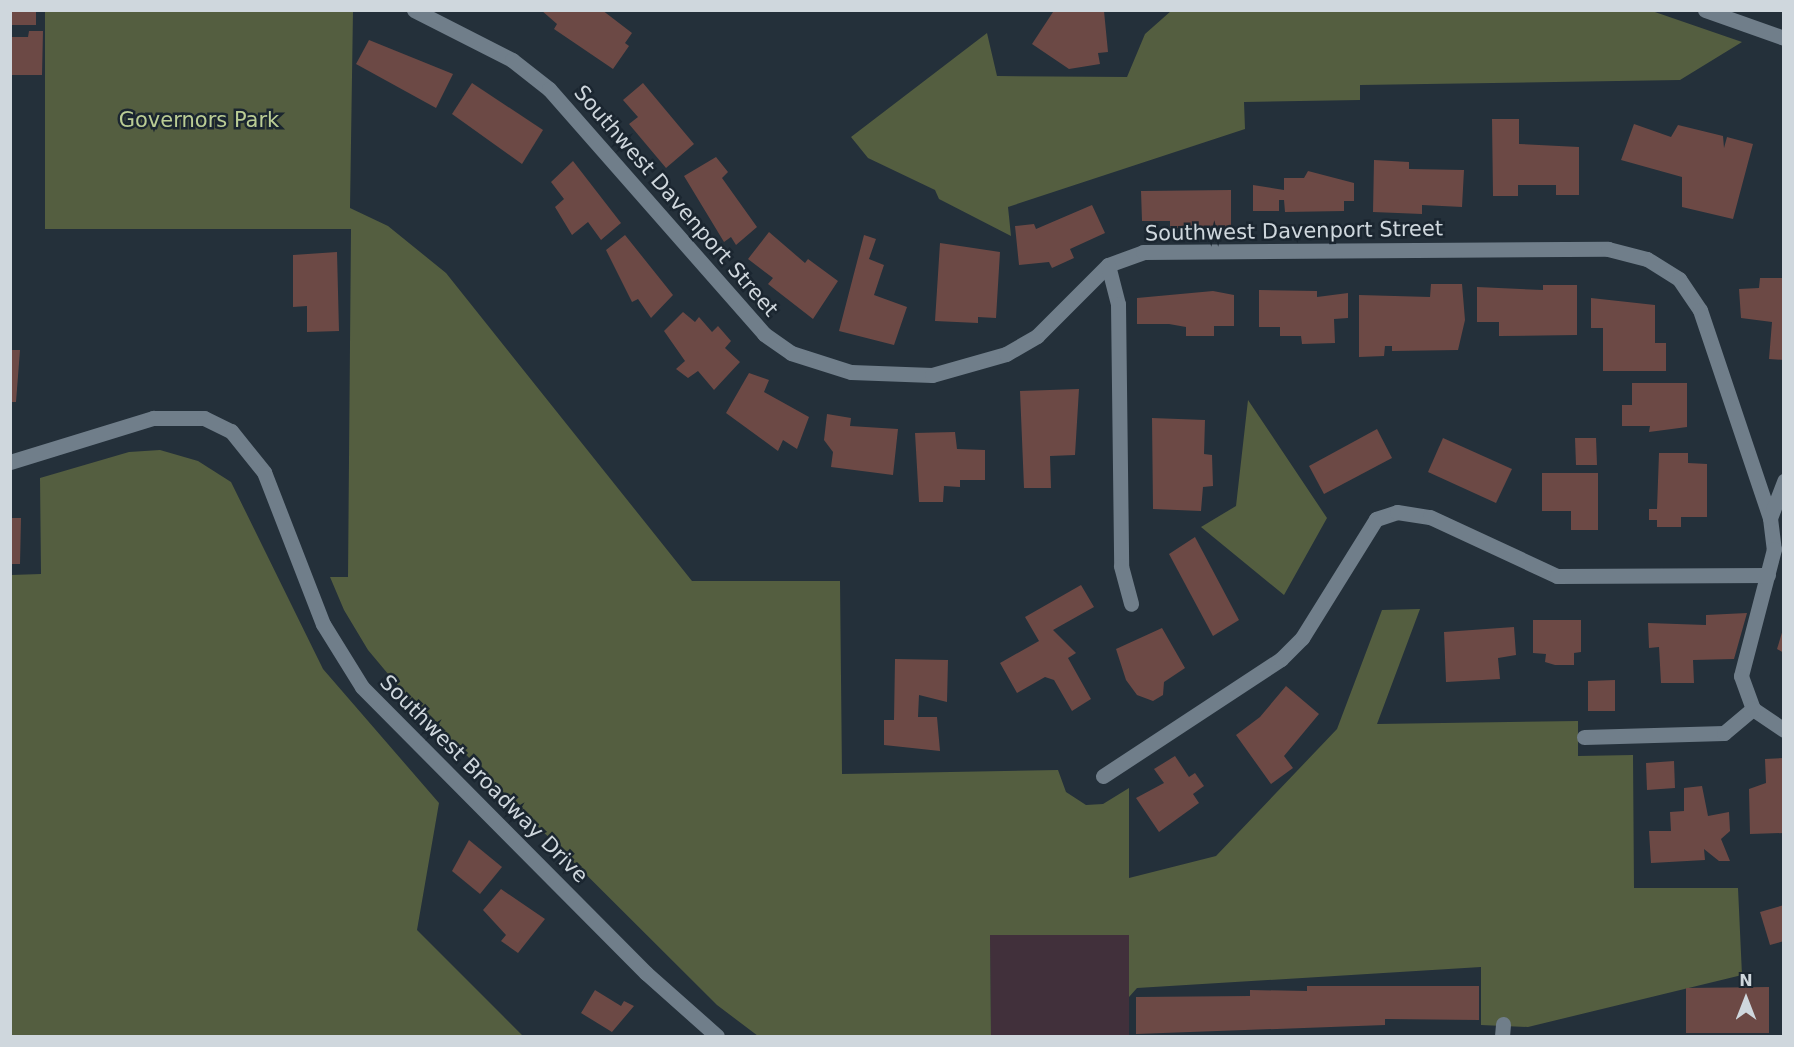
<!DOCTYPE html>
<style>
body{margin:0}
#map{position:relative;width:1794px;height:1047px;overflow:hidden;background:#24303a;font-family:"DejaVu Sans",sans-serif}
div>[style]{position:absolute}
.industrial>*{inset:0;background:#41303b}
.forest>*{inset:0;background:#545e40}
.building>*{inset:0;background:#6c4945}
.minor>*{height:15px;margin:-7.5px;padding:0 7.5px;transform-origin:7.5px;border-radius:7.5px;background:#707e8a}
span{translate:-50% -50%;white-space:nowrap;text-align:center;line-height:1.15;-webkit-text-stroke:5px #1b2630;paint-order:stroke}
.park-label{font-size:21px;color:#bbcd95}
.street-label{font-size:21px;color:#cfd7dd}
.frame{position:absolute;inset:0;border:12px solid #cfd7dd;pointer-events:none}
.north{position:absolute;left:1716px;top:969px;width:60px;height:60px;-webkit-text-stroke:4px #1b2630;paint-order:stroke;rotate:0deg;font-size:16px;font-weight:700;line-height:24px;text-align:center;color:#cfd7dd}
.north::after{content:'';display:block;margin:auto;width:21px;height:27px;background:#cfd7dd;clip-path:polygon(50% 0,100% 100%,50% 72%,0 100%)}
</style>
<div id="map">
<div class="industrial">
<i style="clip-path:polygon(990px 935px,1129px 935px,1129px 1036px,991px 1036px)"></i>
</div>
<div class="forest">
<i style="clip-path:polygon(45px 11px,353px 11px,350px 208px,388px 226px,446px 273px,692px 581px,840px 581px,842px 774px,1058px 770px,1066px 792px,1086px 805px,1103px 804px,1129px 788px,1129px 878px,1216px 856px,1337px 729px,1382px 610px,1420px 609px,1377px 724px,1578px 721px,1578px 756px,1633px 755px,1634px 888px,1738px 888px,1742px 975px,1528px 1027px,1481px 1025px,1481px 967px,1137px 988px,1129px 997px,1129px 935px,990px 935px,991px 1036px,758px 1036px,717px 1005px,404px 693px,368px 650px,344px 610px,330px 577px,348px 577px,351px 229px,45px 229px)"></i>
<i style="clip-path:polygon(1652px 11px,1742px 42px,1680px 80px,1360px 85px,1360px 100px,1244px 102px,1245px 129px,1008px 207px,1011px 236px,939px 199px,935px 190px,868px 158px,851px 137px,987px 33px,997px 76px,1127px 77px,1145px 34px,1171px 11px)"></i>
<i style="clip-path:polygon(1248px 400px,1327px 518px,1284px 595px,1201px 527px,1236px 506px)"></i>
<i style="clip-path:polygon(160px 450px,198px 461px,231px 482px,323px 669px,439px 803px,417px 930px,523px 1036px,11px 1036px,11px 575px,41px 574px,40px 478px,129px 452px)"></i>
</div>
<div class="building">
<i style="clip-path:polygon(10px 10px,36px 10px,36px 25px,10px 25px)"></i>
<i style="clip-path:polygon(541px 10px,602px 10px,632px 33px,625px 43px,629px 46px,613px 69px,554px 29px,557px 24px)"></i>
<i style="clip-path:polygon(1081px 10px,1104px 11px,1108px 52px,1098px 53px,1100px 64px,1069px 69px,1032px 44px,1053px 12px)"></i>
<i style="clip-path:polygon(29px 31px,43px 31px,42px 75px,11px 75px,11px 37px,28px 37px)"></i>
<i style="clip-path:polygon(369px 40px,453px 74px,436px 108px,356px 64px)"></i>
<i style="clip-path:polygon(472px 83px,543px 130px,522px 164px,452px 114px)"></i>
<i style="clip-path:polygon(643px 83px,694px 144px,666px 168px,629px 124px,638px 117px,623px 100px)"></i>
<i style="clip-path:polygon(1492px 119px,1519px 119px,1519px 144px,1579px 147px,1579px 195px,1556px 195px,1556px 185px,1518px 185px,1518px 196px,1493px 196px)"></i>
<i style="clip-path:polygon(1634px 124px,1671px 137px,1678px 125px,1723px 136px,1724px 148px,1727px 137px,1753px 144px,1733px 219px,1682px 207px,1682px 177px,1621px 160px)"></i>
<i style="clip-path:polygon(716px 157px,728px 172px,722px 178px,757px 227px,736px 245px,731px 237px,724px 242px,684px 176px)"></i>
<i style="clip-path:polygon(1374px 160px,1409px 162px,1409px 169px,1464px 170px,1462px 207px,1422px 205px,1422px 214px,1373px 212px)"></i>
<i style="clip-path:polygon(573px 161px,621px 223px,601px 240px,588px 222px,572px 235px,555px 207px,564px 199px,551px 182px)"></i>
<i style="clip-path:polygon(1308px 171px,1354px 183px,1354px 201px,1344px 201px,1344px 211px,1285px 212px,1284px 200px,1279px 200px,1279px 211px,1253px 211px,1253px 185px,1284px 190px,1284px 178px,1304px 178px)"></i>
<i style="clip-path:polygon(1231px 190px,1231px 227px,1170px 228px,1170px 221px,1142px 221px,1141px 191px)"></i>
<i style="clip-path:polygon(1092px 205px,1105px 233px,1070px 249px,1074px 258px,1052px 268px,1049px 262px,1019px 265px,1015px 226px,1034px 224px,1036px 229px)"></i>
<i style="clip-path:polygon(769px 232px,805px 263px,808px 259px,838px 281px,813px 319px,768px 284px,773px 278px,748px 259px)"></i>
<i style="clip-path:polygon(625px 235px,673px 295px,651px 318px,638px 299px,632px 302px,606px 250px)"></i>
<i style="clip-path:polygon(864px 235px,876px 239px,869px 259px,884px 265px,874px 295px,907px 307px,894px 345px,839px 331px)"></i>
<i style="clip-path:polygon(940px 243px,1000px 252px,996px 318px,978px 317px,978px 323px,935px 321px)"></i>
<i style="clip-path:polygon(337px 252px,339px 331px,307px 332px,307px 306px,293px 307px,293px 255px)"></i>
<i style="clip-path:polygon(1760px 278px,1784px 278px,1784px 360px,1769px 359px,1772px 322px,1741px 318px,1739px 289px,1759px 288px)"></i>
<i style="clip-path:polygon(1431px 284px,1462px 284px,1465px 320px,1458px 350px,1392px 351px,1392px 346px,1385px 346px,1384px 356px,1359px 357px,1359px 295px,1430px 297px)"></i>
<i style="clip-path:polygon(1543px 285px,1577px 285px,1577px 335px,1499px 336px,1499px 322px,1477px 322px,1477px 287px,1543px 290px)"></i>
<i style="clip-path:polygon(1259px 290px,1317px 291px,1317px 297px,1348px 293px,1348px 318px,1334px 319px,1335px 343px,1302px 344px,1301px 336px,1280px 336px,1280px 327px,1259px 327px)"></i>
<i style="clip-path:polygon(1213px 291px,1234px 295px,1234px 326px,1214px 326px,1214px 336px,1186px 336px,1186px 327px,1169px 324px,1137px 324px,1137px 298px)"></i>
<i style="clip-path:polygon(1591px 298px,1655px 305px,1655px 343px,1666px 343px,1666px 371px,1603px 371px,1603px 328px,1591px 328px)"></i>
<i style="clip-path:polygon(683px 312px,695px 322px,699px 317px,712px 332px,718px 326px,731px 341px,725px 348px,740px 362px,714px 390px,698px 371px,688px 378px,676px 369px,685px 361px,664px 331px)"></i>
<i style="clip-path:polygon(10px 350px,20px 350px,16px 402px,10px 402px)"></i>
<i style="clip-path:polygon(749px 373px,769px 380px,764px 392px,809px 417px,797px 449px,783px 440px,778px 451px,726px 413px)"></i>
<i style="clip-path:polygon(1632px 383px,1687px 383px,1687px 427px,1649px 432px,1650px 426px,1622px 426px,1622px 405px,1632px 405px)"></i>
<i style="clip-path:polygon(1079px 389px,1075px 455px,1050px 456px,1051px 488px,1024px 488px,1020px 391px)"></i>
<i style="clip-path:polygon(827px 414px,851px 418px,850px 426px,898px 429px,893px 475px,831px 467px,833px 452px,824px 440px)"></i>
<i style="clip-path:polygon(1152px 418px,1205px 420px,1204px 454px,1212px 455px,1213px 486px,1203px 487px,1201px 511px,1153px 509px)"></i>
<i style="clip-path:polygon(1377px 429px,1392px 458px,1324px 494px,1309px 466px)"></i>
<i style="clip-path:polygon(955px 432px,957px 449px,985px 450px,985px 480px,960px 480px,960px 487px,944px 486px,943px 502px,919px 502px,915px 433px)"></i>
<i style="clip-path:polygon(1443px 438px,1512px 469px,1496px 503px,1428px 472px)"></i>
<i style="clip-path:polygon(1575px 438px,1596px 438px,1597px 465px,1576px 465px)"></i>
<i style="clip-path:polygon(1659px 453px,1688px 453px,1688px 463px,1707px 464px,1707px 517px,1681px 517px,1681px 527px,1657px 527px,1657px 520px,1649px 520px,1649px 509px,1657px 509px)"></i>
<i style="clip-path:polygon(1542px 473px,1598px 473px,1598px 530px,1571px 530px,1571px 511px,1542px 511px)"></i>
<i style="clip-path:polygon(10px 518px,21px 518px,20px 564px,10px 564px)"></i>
<i style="clip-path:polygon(1195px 537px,1239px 620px,1213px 636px,1169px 554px)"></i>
<i style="clip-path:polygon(1081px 585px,1094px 607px,1053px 630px,1076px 653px,1068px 658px,1091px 699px,1072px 711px,1054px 680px,1045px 677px,1017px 693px,1000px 663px,1039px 641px,1025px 617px)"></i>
<i style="clip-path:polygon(1747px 613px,1734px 659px,1693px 660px,1694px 683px,1661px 683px,1659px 647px,1649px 648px,1648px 623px,1706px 625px,1706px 615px)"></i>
<i style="clip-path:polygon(1533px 620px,1581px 620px,1581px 652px,1574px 653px,1574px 665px,1555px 665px,1545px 662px,1546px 654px,1533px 653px)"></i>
<i style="clip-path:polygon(1784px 626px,1784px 653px,1777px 649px)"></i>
<i style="clip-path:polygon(1514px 627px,1516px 655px,1498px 658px,1500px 679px,1446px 682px,1444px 632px)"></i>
<i style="clip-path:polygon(1162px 628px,1185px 668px,1164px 682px,1163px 695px,1153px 701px,1137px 695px,1126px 680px,1116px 649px)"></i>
<i style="clip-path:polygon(895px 659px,948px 660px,947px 702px,919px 695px,918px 717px,937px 717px,940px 751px,884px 745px,884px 720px,894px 720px)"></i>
<i style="clip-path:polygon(1615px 680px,1615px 711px,1588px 711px,1588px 681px)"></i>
<i style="clip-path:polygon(1286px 686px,1319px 714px,1284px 756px,1293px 768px,1271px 784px,1236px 735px,1260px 717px)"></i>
<i style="clip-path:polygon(1175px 756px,1189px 777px,1195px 773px,1204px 786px,1193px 794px,1199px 803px,1159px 832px,1136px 798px,1164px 783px,1154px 769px)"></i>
<i style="clip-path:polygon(1784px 758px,1784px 833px,1750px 834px,1749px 789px,1766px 783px,1765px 759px)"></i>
<i style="clip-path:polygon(1674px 761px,1675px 788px,1647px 790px,1646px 763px)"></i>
<i style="clip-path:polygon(1702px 786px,1708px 816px,1729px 812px,1730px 831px,1721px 839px,1730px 861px,1719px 861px,1704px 849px,1705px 860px,1651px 863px,1649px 831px,1671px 831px,1670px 812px,1684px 811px,1684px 788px)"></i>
<i style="clip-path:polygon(469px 840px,502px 867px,480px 894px,452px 871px)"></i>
<i style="clip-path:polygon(501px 889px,545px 919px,518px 953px,501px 941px,506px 935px,483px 910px)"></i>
<i style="clip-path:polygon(1784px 905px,1784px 941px,1770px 945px,1760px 912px)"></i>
<i style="clip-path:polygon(1307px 986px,1479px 986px,1479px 1020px,1385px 1019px,1385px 1025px,1136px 1034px,1136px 997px,1250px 996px,1250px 990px,1307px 991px)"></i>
<i style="clip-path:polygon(1769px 987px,1769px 1033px,1686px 1033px,1686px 988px)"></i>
<i style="clip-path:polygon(595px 990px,621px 1006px,624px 1001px,634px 1006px,612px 1032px,581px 1013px)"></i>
</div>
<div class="minor">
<i style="left:414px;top:10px;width:110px;rotate:27deg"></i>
<i style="left:512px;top:60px;width:47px;rotate:38.1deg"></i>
<i style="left:549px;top:89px;width:326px;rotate:48.7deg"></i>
<i style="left:764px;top:334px;width:33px;rotate:35deg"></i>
<i style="left:791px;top:353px;width:63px;rotate:17.6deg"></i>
<i style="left:851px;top:372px;width:81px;rotate:2.1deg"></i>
<i style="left:932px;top:375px;width:77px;rotate:-15.8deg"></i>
<i style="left:1006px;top:354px;width:36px;rotate:-30deg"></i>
<i style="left:1037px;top:336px;width:100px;rotate:-45deg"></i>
<i style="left:1108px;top:265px;width:37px;rotate:-20deg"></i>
<i style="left:1143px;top:252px;width:465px;rotate:-0.4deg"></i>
<i style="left:1608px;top:249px;width:40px;rotate:14.4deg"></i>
<i style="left:1647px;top:259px;width:38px;rotate:32deg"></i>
<i style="left:1679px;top:279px;width:37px;rotate:56deg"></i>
<i style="left:1700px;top:310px;width:219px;rotate:71.4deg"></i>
<i style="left:1770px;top:518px;width:31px;rotate:83deg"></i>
<i style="left:1774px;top:549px;width:131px;rotate:104.6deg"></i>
<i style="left:1741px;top:676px;width:35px;rotate:70deg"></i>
<i style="left:1753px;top:709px;width:37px;rotate:34deg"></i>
<i style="left:1705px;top:10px;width:84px;rotate:19.5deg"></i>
<i style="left:1108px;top:265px;width:40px;rotate:75.6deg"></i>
<i style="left:1118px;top:304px;width:262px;rotate:89.3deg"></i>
<i style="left:1121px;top:566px;width:39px;rotate:75deg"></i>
<i style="left:10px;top:462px;width:150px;rotate:-17.1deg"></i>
<i style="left:153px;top:418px;width:51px"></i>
<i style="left:204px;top:418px;width:30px;rotate:26deg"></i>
<i style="left:231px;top:431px;width:53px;rotate:51.2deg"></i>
<i style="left:264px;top:472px;width:163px;rotate:68.8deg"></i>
<i style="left:323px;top:624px;width:74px;rotate:58.2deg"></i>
<i style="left:362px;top:687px;width:403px;rotate:45.2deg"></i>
<i style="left:646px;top:973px;width:95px;rotate:41.6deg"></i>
<i style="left:1770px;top:518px;width:40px;rotate:-69deg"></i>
<i style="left:1584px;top:737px;width:140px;rotate:-1.6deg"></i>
<i style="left:1724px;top:733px;width:38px;rotate:-40deg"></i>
<i style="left:1103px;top:776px;width:213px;rotate:-33.3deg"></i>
<i style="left:1281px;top:659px;width:30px;rotate:-45deg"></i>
<i style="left:1302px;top:638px;width:140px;rotate:-58.1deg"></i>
<i style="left:1376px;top:519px;width:22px;rotate:-18deg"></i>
<i style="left:1397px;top:512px;width:33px;rotate:9deg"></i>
<i style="left:1430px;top:517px;width:140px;rotate:24.9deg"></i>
<i style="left:1557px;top:576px;width:211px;rotate:-0.3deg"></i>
<i style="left:1502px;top:1036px;width:12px;rotate:-85deg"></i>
</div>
<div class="park-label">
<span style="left:199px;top:120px">Governors Park</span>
</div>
<div class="street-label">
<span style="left:676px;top:201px;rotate:49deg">Southwest Davenport Street</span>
<span style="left:1294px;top:231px;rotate:-1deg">Southwest Davenport Street</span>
<span style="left:484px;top:779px;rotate:45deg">Southwest Broadway Drive</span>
</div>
<div class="frame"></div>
<div class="north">N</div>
</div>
